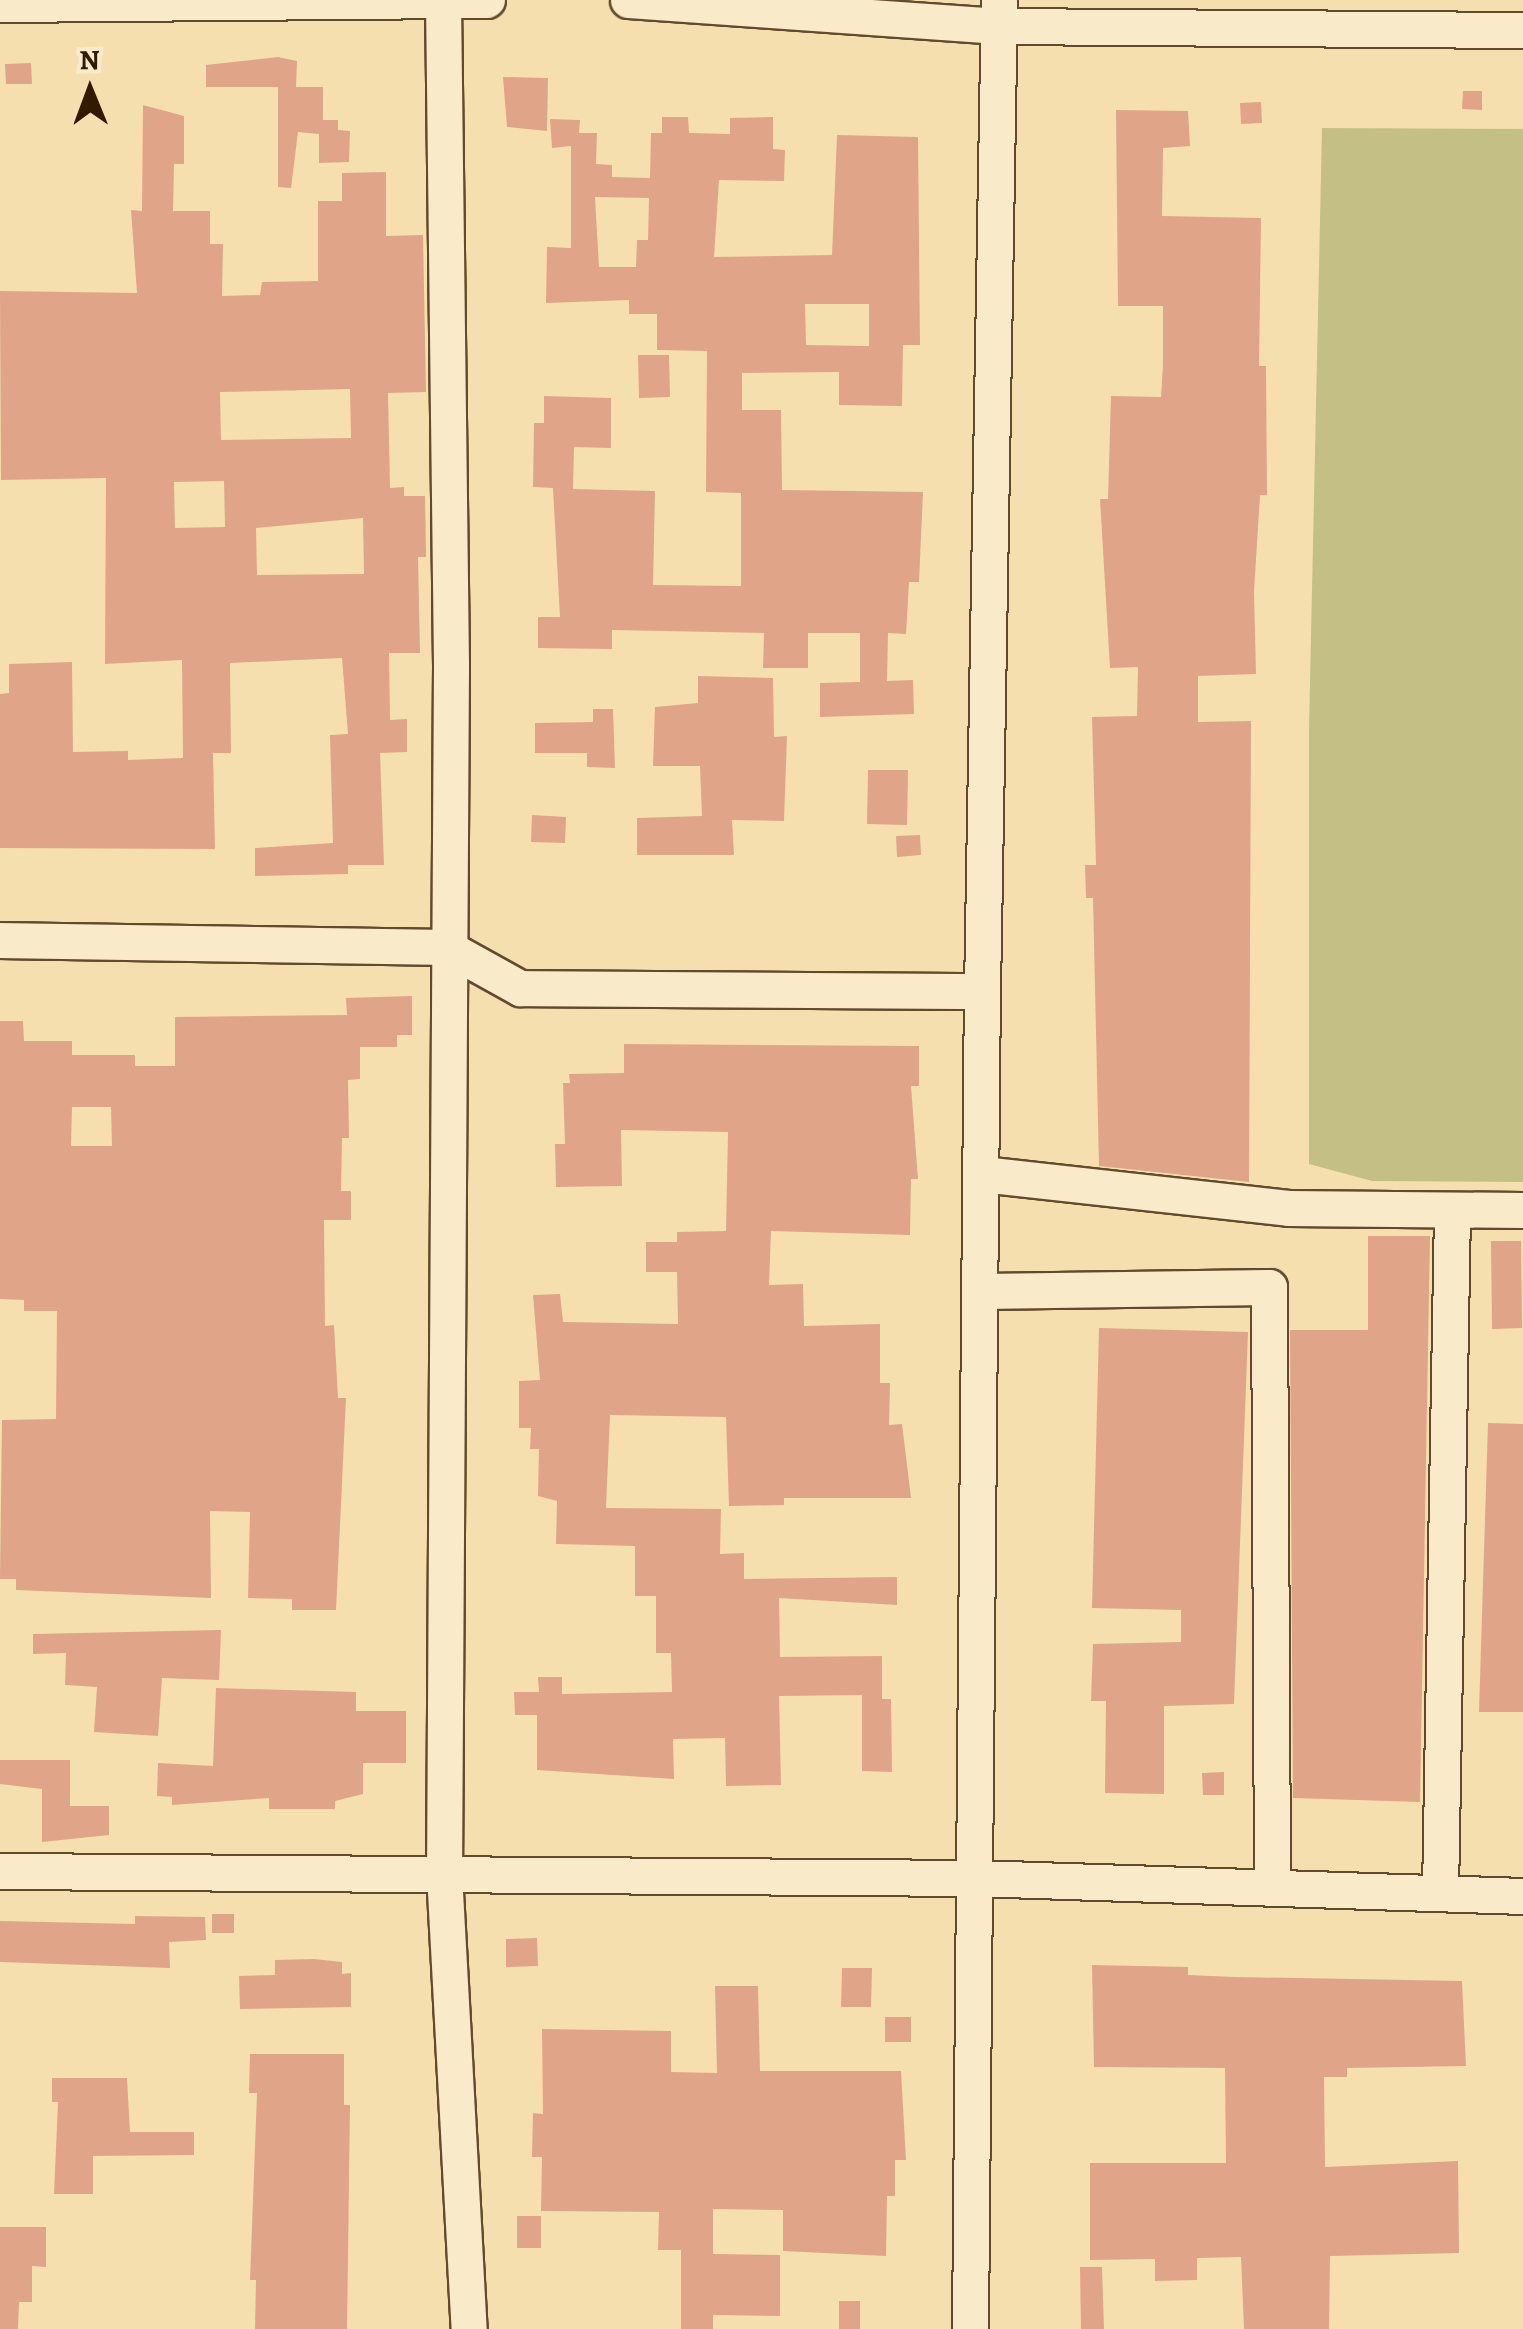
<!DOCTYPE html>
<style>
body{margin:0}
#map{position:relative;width:1523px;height:2329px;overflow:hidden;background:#f6dfae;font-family:Alegreya,serif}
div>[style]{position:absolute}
.green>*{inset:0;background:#c4c085}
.building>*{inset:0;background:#e0a489}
.roads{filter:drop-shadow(2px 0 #624b2c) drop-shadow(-2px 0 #624b2c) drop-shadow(0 2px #624b2c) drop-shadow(0 -2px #624b2c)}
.minor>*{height:35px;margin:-17.5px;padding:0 17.5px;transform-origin:17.5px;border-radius:17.5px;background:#f9eaca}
span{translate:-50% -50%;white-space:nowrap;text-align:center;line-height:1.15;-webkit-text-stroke:8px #f9eaca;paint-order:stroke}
.north{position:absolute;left:40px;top:40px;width:100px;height:100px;-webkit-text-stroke:8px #f9eaca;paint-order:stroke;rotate:359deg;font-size:28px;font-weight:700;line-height:40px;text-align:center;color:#311a00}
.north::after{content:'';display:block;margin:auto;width:35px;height:45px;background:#311a00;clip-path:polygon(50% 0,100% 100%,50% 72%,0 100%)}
</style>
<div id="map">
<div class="green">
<i style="clip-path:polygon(1322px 128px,1523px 129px,1523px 1182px,1372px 1181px,1309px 1164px,1309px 729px)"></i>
</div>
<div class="building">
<i style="clip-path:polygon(278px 57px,297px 61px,296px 87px,206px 87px,206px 65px)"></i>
<i style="clip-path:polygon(31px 63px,32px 84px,6px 84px,5px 64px)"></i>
<i style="clip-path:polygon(503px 77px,548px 78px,547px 131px,507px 127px)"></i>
<i style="clip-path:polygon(278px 87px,323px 87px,323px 120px,338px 120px,338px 130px,350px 131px,349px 162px,319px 163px,319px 134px,298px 132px,291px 188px,278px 187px)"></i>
<i style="clip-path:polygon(1463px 91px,1482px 91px,1482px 110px,1462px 109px)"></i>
<i style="clip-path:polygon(1261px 102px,1262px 123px,1241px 124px,1240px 103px)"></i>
<i style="clip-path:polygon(evenodd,143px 105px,184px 116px,184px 164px,174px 164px,173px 211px,210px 211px,210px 244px,223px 244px,222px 296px,260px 295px,262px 282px,318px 281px,318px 201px,342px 201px,342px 173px,386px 172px,386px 236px,423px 235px,426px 392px,388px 393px,390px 488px,404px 487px,404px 496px,425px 496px,426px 557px,418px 557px,420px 653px,389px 653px,390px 720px,407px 719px,407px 752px,380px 753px,384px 865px,348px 865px,348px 874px,255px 876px,255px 848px,333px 843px,330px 735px,348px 734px,342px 658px,230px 663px,231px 753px,213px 753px,215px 849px,0 848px,0 694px,9px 693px,9px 664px,72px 662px,73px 752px,128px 751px,128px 760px,183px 758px,182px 660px,105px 664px,106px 478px,1px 480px,0 291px,137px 293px,131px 210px,142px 211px,143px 105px,350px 389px,351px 438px,221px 440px,220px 392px,350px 389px,143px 105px,224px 481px,225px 527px,175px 528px,174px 482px,224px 481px,143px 105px,363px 518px,364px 574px,257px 575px,256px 528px,363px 518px)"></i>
<i style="clip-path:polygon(1116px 110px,1188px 111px,1190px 146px,1163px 148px,1162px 216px,1261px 218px,1259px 366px,1266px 366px,1267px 495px,1260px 495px,1254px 591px,1256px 674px,1198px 676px,1198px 722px,1251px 721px,1249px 1182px,1099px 1166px,1093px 898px,1086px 898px,1085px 865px,1096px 865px,1092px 717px,1137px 716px,1138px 667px,1110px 668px,1100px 499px,1108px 499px,1111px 396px,1161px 397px,1163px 365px,1163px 306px,1118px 306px)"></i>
<i style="clip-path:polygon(evenodd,662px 117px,688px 117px,689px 133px,730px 134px,730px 118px,773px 117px,773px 149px,785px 150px,784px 181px,719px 180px,714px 257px,832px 255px,837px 135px,918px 137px,920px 345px,903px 345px,902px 406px,839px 405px,839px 372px,742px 373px,742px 410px,781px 410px,782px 490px,923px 492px,919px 582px,909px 582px,906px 634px,888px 633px,887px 681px,913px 680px,914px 714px,820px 717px,820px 683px,860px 682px,860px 633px,808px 633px,808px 668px,763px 668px,764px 633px,612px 630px,612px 649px,538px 648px,538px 617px,560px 617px,553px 488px,533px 487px,534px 423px,544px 423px,544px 396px,611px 398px,611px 448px,574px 447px,573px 489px,655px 491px,653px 585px,741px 586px,741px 493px,706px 492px,707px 351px,657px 350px,657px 314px,629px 314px,629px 300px,546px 303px,547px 247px,571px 248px,571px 146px,552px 148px,550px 119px,580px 120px,579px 133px,597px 133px,596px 164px,612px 165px,612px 177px,650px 178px,651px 133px,662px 133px,662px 117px,595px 197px,649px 198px,648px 240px,637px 240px,636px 267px,599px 267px,595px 197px,662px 117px,805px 304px,869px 304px,869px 346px,806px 345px,805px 304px)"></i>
<i style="clip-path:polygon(638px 355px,669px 355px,670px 397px,639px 398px)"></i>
<i style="clip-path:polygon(698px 676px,773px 678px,774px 737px,787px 736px,784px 821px,732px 820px,734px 855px,637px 855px,637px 818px,702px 816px,700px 766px,653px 766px,655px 707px,698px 703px)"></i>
<i style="clip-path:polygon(593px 709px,613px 709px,615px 768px,587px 767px,587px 753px,535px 753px,535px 723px,593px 722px)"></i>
<i style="clip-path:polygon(868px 770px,908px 770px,907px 825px,867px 824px)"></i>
<i style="clip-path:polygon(532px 815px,566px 817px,565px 843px,531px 842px)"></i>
<i style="clip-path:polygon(920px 835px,921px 855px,897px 857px,896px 836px)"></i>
<i style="clip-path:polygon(evenodd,412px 996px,412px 1035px,397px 1035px,397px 1047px,360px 1047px,360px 1079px,348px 1080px,349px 1138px,342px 1138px,341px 1191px,351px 1191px,351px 1220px,324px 1220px,325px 1326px,334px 1325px,338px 1398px,346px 1398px,336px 1610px,292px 1610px,292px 1599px,248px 1598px,250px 1512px,210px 1511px,211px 1598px,16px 1590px,16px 1579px,0 1579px,2px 1420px,56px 1419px,57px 1311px,24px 1311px,24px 1300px,0 1299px,0 1021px,23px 1021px,24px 1041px,72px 1041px,72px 1055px,135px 1055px,135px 1066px,175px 1066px,175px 1017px,347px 1015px,346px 998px,412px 996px,72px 1107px,111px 1107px,112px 1146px,71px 1146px,72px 1107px)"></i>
<i style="clip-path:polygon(624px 1044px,919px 1046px,919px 1086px,911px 1086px,918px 1179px,911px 1179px,910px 1235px,771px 1231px,769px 1285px,803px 1284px,804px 1326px,880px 1324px,880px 1383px,890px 1383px,889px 1425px,902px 1424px,911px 1498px,784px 1498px,784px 1505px,729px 1506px,726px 1417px,610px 1415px,606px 1508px,721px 1509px,720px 1554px,744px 1553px,744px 1579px,897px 1577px,897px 1605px,779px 1598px,780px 1657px,882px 1656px,882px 1699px,891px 1699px,892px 1772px,862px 1771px,862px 1695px,779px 1696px,781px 1785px,726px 1786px,725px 1738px,673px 1739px,674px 1779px,537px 1770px,537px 1715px,515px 1715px,514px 1692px,539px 1692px,538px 1677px,562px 1677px,562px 1694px,672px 1692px,671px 1653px,656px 1653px,656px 1596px,635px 1596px,635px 1546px,556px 1544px,557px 1501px,538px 1496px,539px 1449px,530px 1449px,531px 1428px,519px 1428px,519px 1381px,540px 1380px,533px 1295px,560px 1294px,563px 1322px,678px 1324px,677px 1272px,646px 1272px,646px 1242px,677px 1242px,677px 1232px,726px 1231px,728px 1132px,621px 1130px,622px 1186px,556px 1187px,555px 1144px,565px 1144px,563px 1083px,570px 1083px,569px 1074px,624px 1073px)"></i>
<i style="clip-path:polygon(1368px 1236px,1430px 1236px,1420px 1802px,1293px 1798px,1290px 1330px,1368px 1330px)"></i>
<i style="clip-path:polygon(1491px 1241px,1521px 1241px,1522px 1328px,1492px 1329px)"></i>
<i style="clip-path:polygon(1099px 1328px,1248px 1332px,1234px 1704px,1164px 1706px,1164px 1794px,1105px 1793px,1106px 1701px,1091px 1701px,1093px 1644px,1181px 1642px,1181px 1610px,1092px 1608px)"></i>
<i style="clip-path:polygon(1488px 1423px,1523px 1424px,1523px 1712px,1479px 1712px)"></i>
<i style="clip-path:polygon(221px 1630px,219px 1680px,162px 1678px,158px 1736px,94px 1732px,97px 1687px,65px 1685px,66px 1653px,33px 1654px,33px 1634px)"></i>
<i style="clip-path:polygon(216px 1688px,356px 1692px,356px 1711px,406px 1711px,406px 1763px,363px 1763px,363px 1794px,335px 1801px,335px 1809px,269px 1809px,269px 1798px,172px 1805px,172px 1797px,157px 1796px,158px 1763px,213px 1766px)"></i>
<i style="clip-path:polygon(0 1760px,70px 1760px,70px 1806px,109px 1806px,109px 1835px,42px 1842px,42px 1789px,0 1784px)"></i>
<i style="clip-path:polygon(1224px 1772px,1224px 1795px,1203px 1795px,1202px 1773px)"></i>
<i style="clip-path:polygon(212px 1914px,234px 1914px,234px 1933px,212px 1933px)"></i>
<i style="clip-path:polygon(135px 1916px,205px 1917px,206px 1940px,169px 1942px,170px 1968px,0 1962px,0 1921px,135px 1924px)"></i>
<i style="clip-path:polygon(537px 1938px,538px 1966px,506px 1967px,506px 1939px)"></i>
<i style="clip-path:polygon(314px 1959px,342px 1962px,342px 1974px,351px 1973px,351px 2007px,240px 2009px,239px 1976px,275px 1975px,275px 1960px)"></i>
<i style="clip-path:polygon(1092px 1965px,1188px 1967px,1188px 1975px,1235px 1977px,1462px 1981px,1466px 2066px,1347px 2068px,1347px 2077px,1324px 2077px,1325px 2167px,1458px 2161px,1459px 2253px,1330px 2256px,1329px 2329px,1244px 2329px,1241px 2257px,1197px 2258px,1197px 2280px,1155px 2281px,1155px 2259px,1090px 2260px,1090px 2163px,1226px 2163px,1225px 2068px,1094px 2067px)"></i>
<i style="clip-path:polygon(842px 1968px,872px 1968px,871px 2007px,841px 2007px)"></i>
<i style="clip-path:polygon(715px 1986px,758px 1986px,760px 2071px,901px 2071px,906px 2160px,895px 2160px,895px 2196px,887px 2196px,886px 2256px,783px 2251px,783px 2210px,713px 2209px,713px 2254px,780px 2255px,780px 2316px,713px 2315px,713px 2329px,681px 2329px,681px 2250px,658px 2250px,659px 2212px,541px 2211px,542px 2157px,532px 2157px,533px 2113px,543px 2114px,542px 2029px,671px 2031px,671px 2072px,717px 2073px)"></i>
<i style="clip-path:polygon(885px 2017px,911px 2017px,911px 2042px,885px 2042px)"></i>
<i style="clip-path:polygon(250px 2054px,344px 2054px,344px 2105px,350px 2105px,347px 2329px,255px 2329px,256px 2280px,250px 2280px,257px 2093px,249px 2093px)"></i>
<i style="clip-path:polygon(52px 2078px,127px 2078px,130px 2132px,194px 2132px,194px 2155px,93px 2156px,93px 2194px,54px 2194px,58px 2102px,52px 2102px)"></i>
<i style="clip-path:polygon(517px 2216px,541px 2216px,541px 2248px,517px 2248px)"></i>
<i style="clip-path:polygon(0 2227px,46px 2227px,46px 2267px,32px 2266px,32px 2302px,19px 2302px,18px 2329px,0 2329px)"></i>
<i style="clip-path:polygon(1080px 2267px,1102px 2267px,1104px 2329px,1081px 2329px)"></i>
<i style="clip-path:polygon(839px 2301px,860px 2301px,860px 2329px,839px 2329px)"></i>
</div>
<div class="roads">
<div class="minor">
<i style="left:443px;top:0;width:666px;rotate:89.31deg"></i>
<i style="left:451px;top:666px;width:1207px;rotate:90.33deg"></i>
<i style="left:444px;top:1873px;width:457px;rotate:86.9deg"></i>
<i style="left:628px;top:0;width:372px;rotate:4deg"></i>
<i style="left:999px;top:26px;width:524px;rotate:0.44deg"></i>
<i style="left:0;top:4px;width:487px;rotate:-0.5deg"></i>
<i style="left:0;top:940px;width:446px;rotate:0.9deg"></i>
<i style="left:446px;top:947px;width:85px;rotate:29deg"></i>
<i style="left:520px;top:988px;width:462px;rotate:0.4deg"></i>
<i style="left:982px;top:1174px;width:308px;rotate:6.3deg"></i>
<i style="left:1288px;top:1208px;width:235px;rotate:0.5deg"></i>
<i style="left:981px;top:1291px;width:288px;rotate:-0.8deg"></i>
<i style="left:1269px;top:1287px;width:600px;rotate:89.71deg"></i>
<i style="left:0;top:1871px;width:975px;rotate:0.41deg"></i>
<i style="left:975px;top:1878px;width:548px;rotate:1.88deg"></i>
<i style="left:1440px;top:1892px;width:679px;rotate:-88.99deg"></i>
<i style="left:970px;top:2329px;width:1338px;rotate:-89.49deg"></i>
<i style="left:982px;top:991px;width:991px;rotate:-89.02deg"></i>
</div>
</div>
<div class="north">N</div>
</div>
